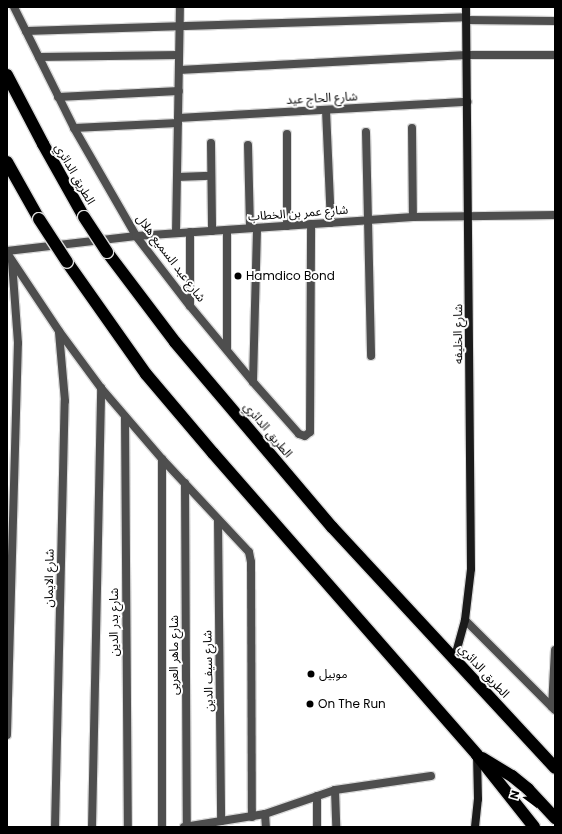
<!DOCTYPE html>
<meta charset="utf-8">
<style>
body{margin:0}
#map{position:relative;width:562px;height:834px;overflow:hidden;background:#fff;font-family:Poppins,"Noto Sans Arabic",sans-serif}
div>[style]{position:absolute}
.roads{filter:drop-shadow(1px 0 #dbdbdb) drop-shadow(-1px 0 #dbdbdb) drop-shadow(0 1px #dbdbdb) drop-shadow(0 -1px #dbdbdb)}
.street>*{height:8px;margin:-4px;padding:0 4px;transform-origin:4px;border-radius:4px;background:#4e4e4e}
.secondary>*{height:8px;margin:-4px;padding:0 4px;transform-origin:4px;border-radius:4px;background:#1b1b1b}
.highway>*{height:12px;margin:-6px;padding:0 6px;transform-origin:6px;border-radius:6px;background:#000}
.bridges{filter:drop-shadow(1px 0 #dbdbdb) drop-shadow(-1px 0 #dbdbdb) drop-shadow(0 1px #dbdbdb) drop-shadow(0 -1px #dbdbdb)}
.highway-bridge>*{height:12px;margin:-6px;padding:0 6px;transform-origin:6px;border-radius:6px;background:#000}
.dots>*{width:11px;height:11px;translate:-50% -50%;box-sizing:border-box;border:2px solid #fff;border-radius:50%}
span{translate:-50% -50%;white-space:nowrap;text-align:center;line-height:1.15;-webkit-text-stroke:4px #fff;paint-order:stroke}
.street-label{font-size:12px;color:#000}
.poi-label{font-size:12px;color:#000}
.left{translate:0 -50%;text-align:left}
.frame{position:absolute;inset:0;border:8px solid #000;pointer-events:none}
.north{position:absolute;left:506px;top:778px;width:40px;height:40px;-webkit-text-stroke:3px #fff;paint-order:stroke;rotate:286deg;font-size:11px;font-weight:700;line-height:16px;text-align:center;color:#000}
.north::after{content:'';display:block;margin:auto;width:14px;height:18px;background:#000;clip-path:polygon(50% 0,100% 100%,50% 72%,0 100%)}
</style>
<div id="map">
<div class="roads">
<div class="street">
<i style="left:14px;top:7px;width:135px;rotate:63.6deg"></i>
<i style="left:74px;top:128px;width:125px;rotate:60.1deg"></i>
<i style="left:136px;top:236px;width:88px;rotate:52.4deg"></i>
<i style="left:190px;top:306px;width:99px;rotate:50.3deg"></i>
<i style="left:253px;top:382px;width:69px;rotate:48.5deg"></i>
<i style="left:299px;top:434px;width:6px;rotate:18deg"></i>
<i style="left:305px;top:436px;width:6px;rotate:-39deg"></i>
<i style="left:310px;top:432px;width:208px;rotate:-89.7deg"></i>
<i style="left:466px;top:20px;width:89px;rotate:0.6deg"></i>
<i style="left:26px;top:31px;width:440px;rotate:-1.8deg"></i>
<i style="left:39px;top:57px;width:140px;rotate:-0.8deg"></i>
<i style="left:179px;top:70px;width:288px;rotate:-3deg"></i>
<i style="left:467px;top:55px;width:88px"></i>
<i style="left:58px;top:97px;width:121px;rotate:-2.8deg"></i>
<i style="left:326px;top:110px;width:113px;rotate:87.5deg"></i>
<i style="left:178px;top:118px;width:290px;rotate:-3.2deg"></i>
<i style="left:74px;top:128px;width:104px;rotate:-2.8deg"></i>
<i style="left:412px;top:128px;width:89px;rotate:89.4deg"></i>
<i style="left:366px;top:132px;width:224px;rotate:88.7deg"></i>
<i style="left:211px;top:143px;width:88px;rotate:89.3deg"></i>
<i style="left:248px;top:145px;width:83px;rotate:88.6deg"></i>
<i style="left:177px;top:177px;width:34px;rotate:-2deg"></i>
<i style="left:287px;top:226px;width:92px;rotate:-90deg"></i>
<i style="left:190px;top:232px;width:74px;rotate:90deg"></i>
<i style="left:176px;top:233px;width:226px;rotate:-89deg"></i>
<i style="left:7px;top:251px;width:130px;rotate:-6.6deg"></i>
<i style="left:136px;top:236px;width:233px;rotate:-3.9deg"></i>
<i style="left:368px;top:220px;width:45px;rotate:-3.8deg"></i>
<i style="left:413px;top:217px;width:142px;rotate:-0.8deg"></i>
<i style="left:7px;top:253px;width:94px;rotate:56.3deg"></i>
<i style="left:59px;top:331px;width:71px;rotate:53.6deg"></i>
<i style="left:101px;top:388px;width:94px;rotate:49.3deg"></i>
<i style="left:162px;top:459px;width:127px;rotate:46.9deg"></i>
<i style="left:249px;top:552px;width:10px;rotate:79deg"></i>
<i style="left:251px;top:562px;width:255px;rotate:89.8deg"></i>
<i style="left:227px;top:348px;width:118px;rotate:-90deg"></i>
<i style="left:253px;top:382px;width:154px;rotate:-88.5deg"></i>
<i style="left:125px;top:417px;width:410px;rotate:89.6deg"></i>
<i style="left:162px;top:459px;width:368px;rotate:90deg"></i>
<i style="left:185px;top:483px;width:344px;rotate:89.7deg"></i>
<i style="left:218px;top:520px;width:301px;rotate:89.4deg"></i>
<i style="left:465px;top:620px;width:127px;rotate:45deg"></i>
<i style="left:552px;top:707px;width:57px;rotate:-87deg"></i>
<i style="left:7px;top:735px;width:392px;rotate:-88.4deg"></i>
<i style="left:18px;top:343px;width:81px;rotate:-94.2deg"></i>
<i style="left:335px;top:790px;width:37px;rotate:88deg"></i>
<i style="left:265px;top:814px;width:13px;rotate:86deg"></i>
<i style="left:55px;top:827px;width:426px;rotate:-88.7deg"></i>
<i style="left:65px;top:401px;width:69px;rotate:-95deg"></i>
<i style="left:92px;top:827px;width:439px;rotate:-88.8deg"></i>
<i style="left:184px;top:827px;width:82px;rotate:-9.1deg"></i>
<i style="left:265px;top:814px;width:74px;rotate:-18.9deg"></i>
<i style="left:335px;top:790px;width:97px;rotate:-8.3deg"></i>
<i style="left:317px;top:827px;width:31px;rotate:-90deg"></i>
</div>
<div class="secondary">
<i style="left:454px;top:660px;width:41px;rotate:-74.6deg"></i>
<i style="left:465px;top:620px;width:51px;rotate:-83.3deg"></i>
<i style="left:471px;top:569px;width:562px;rotate:-90.51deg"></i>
<i style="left:475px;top:827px;width:28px;rotate:-84deg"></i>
<i style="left:478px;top:799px;width:43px;rotate:-91.3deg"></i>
</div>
<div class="highway">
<i style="left:7px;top:75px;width:78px;rotate:62.4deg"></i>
<i style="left:43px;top:144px;width:84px;rotate:60.7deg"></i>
<i style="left:7px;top:162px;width:65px;rotate:60.7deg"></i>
<i style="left:107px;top:252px;width:113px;rotate:52.9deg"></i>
<i style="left:175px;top:342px;width:243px;rotate:49.7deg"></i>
<i style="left:332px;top:527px;width:328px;rotate:47.2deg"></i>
<i style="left:67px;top:262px;width:137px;rotate:54.8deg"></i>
<i style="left:146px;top:374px;width:104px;rotate:49.7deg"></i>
<i style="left:213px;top:453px;width:401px;rotate:48.8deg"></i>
<i style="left:477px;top:755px;width:92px;rotate:51.6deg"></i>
<i style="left:482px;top:758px;width:35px;rotate:31deg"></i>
<i style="left:512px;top:776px;width:21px;rotate:39deg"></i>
<i style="left:528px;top:789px;width:40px;rotate:47deg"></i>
</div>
</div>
<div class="bridges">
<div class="highway-bridge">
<i style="left:84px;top:217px;width:42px;rotate:56.7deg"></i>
<i style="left:39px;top:219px;width:51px;rotate:56.9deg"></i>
</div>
</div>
<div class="dots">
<i style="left:238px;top:276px;background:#000"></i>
<i style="left:311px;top:674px;background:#000"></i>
<i style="left:310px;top:704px;background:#000"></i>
</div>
<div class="street-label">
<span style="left:322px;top:98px;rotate:-3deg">شارع الحاج عيد</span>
<span style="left:75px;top:174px;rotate:60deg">الطريق الدائري</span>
<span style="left:298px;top:213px;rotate:-4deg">شارع عمر بن الخطاب</span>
<span style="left:171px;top:258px;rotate:53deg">شارع عبد السميع هلال</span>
<span style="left:458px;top:334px;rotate:-90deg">شارع الخليفه</span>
<span style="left:268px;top:430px;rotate:50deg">الطريق الدائري</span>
<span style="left:49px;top:578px;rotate:-89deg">شارع الايمان</span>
<span style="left:114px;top:622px;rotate:-90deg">شارع بدر الدين</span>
<span style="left:174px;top:655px;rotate:-90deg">شارع ماهر العربى</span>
<span style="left:208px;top:671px;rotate:-91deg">شارع سيف الدين</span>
<span style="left:484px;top:671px;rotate:47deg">الطريق الدائري</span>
</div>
<div class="poi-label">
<span class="left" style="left:246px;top:276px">Hamdico Bond</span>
<span class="left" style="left:319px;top:674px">موبيل</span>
<span class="left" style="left:318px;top:704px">On The Run</span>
</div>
<div class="frame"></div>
<div class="north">N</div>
</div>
